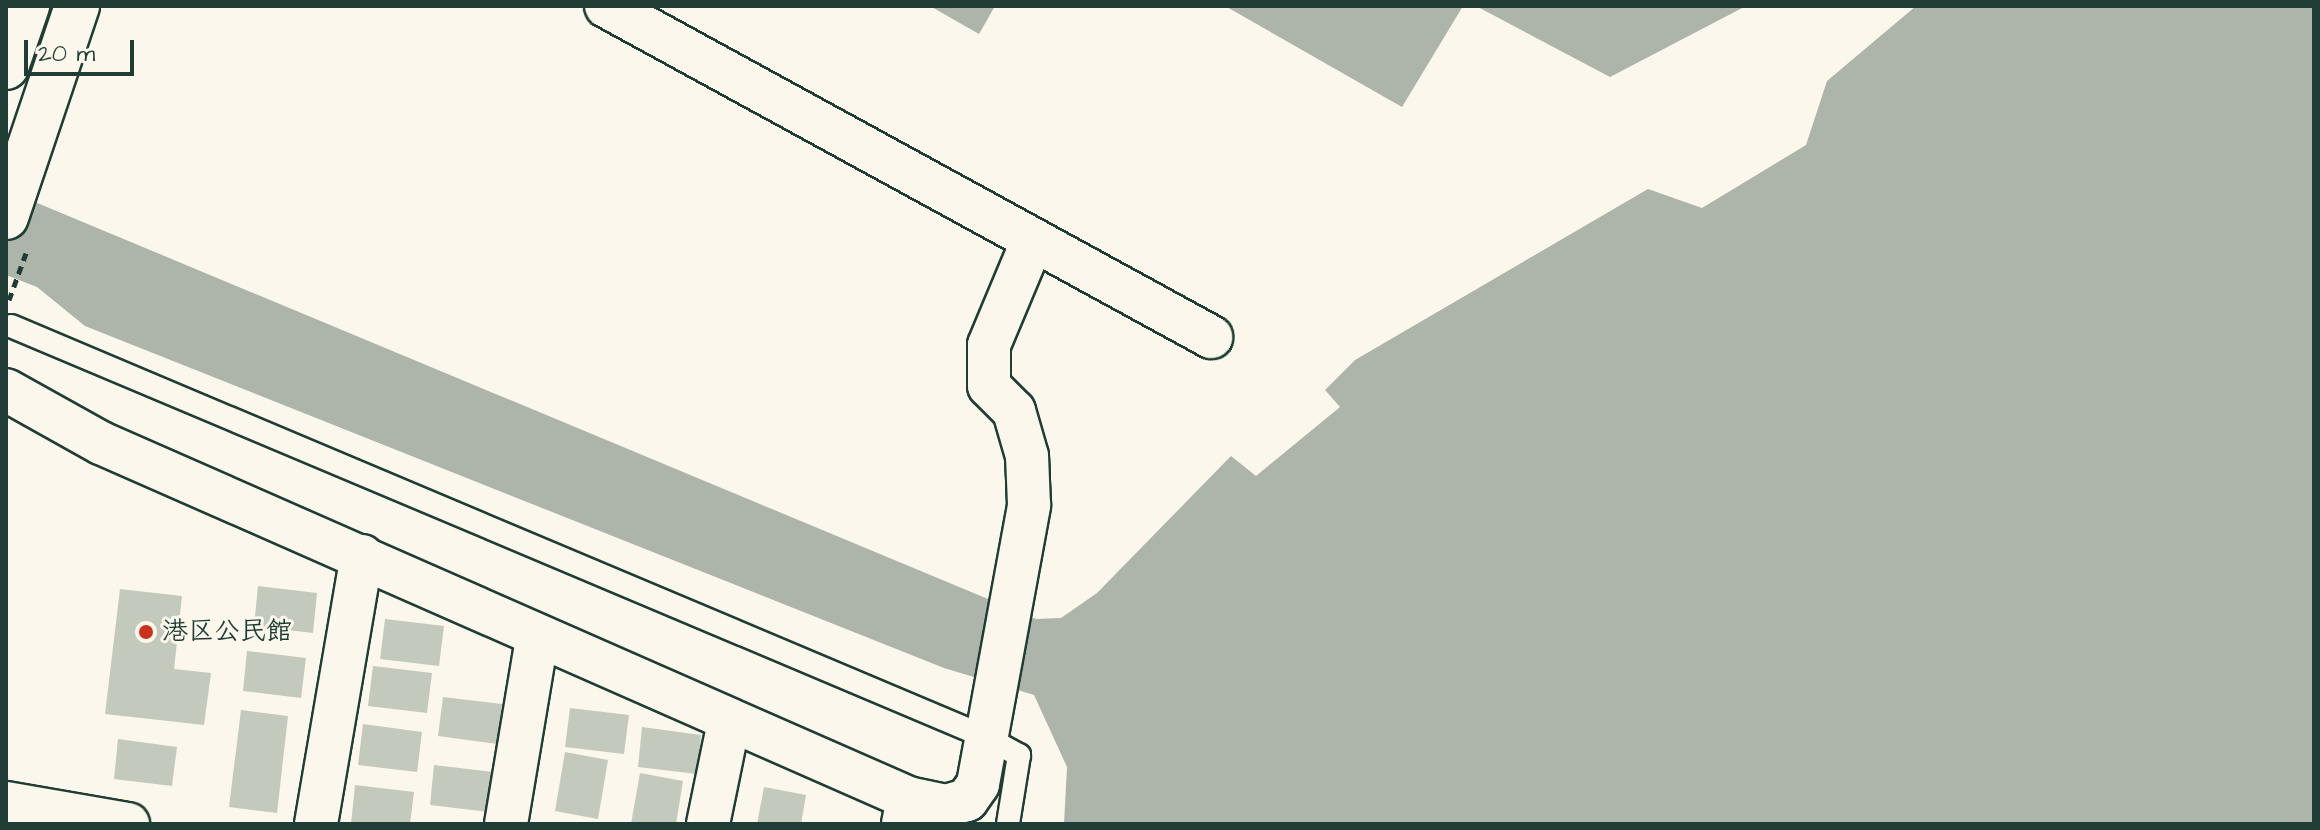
<!DOCTYPE html>
<meta charset="utf-8">
<style>
body{margin:0}
#map{position:relative;width:2320px;height:830px;overflow:hidden;background:#fbf7ec;font-family:"Architects Daughter","Klee One",sans-serif}
div>[style]{position:absolute}
.water>*{inset:0;background:#adb4aa}
.building>*{inset:0;background:#c4c9be}
.path>*{height:5px;margin-top:-2.5px;transform-origin:0;background:repeating-linear-gradient(90deg,#1f3d34 0 8px,transparent 0 14px)}
.roads{filter:drop-shadow(2px 0 #1f3d34) drop-shadow(-2px 0 #1f3d34) drop-shadow(0 2px #1f3d34) drop-shadow(0 -2px #1f3d34)}
.lane>*{height:22px;margin:-11px;padding:0 11px;transform-origin:11px;border-radius:11px;background:#fbf7ec}
.street>*{height:42px;margin:-21px;padding:0 21px;transform-origin:21px;border-radius:21px;background:#fbf7ec}
.highway>*{height:44px;margin:-22px;padding:0 22px;transform-origin:22px;border-radius:22px;background:#fbf7ec}
.dots>*{width:22px;height:22px;translate:-50% -50%;box-sizing:border-box;border:4px solid #fbf7ec;border-radius:50%}
span{translate:-50% -50%;white-space:nowrap;text-align:center;line-height:1.15;-webkit-text-stroke:6px #fbf7ec;paint-order:stroke}
.poi-label{font-size:26px;color:#1f3d34;font-weight:700}
.left{translate:0 -50%;text-align:left}
.frame{position:absolute;inset:0;border:8px solid #1f3d34;pointer-events:none}
.scale{position:absolute;left:24px;top:40px;width:110px;height:36px;box-sizing:border-box;border:4px solid #1f3d34;border-top:0;padding-left:10px;font-size:24px;line-height:28px;white-space:nowrap;color:#1f3d34;-webkit-text-stroke:6px #fbf7ec;paint-order:stroke}
</style>
<div id="map">
<div class="water">
<i style="clip-path:polygon(930px 6px,995px 6px,979px 34px)"></i>
<i style="clip-path:polygon(1225px 6px,1463px 6px,1402px 107px)"></i>
<i style="clip-path:polygon(1476px 6px,1746px 6px,1610px 77px)"></i>
<i style="clip-path:polygon(1916px 6px,2314px 6px,2314px 824px,1064px 824px,1067px 767px,1034px 695px,944px 668px,85px 326px,37px 287px,6px 275px,6px 190px,1036px 619px,1061px 618px,1097px 593px,1231px 456px,1256px 476px,1340px 407px,1325px 390px,1355px 360px,1648px 189px,1702px 208px,1806px 145px,1827px 81px)"></i>
</div>
<div class="building">
<i style="clip-path:polygon(258px 586px,317px 593px,313px 633px,254px 626px)"></i>
<i style="clip-path:polygon(120px 589px,182px 596px,174px 669px,211px 673px,204px 725px,105px 714px)"></i>
<i style="clip-path:polygon(385px 619px,444px 626px,439px 666px,380px 659px)"></i>
<i style="clip-path:polygon(247px 651px,306px 658px,301px 698px,243px 691px)"></i>
<i style="clip-path:polygon(373px 666px,432px 673px,427px 713px,368px 706px)"></i>
<i style="clip-path:polygon(443px 697px,502px 704px,497px 744px,438px 736px)"></i>
<i style="clip-path:polygon(570px 708px,629px 715px,624px 754px,565px 747px)"></i>
<i style="clip-path:polygon(241px 710px,288px 716px,277px 813px,229px 807px)"></i>
<i style="clip-path:polygon(363px 724px,422px 732px,417px 772px,358px 765px)"></i>
<i style="clip-path:polygon(642px 727px,701px 735px,697px 774px,638px 767px)"></i>
<i style="clip-path:polygon(118px 739px,177px 747px,172px 786px,114px 779px)"></i>
<i style="clip-path:polygon(565px 752px,608px 760px,598px 819px,555px 811px)"></i>
<i style="clip-path:polygon(434px 765px,493px 772px,489px 812px,430px 805px)"></i>
<i style="clip-path:polygon(640px 773px,683px 781px,676px 824px,631px 824px)"></i>
<i style="clip-path:polygon(355px 785px,414px 792px,410px 824px,351px 824px)"></i>
<i style="clip-path:polygon(764px 787px,806px 795px,801px 824px,757px 824px)"></i>
</div>
<div class="path">
<i style="left:9px;top:300px;width:50px;rotate:-70.1deg"></i>
</div>
<div class="roads">
<div class="lane">
<i style="left:11px;top:326px;width:1058px;rotate:22.86deg"></i>
<i style="left:986px;top:737px;width:38px;rotate:29deg"></i>
<i style="left:1019px;top:755px;width:70px;rotate:99.1deg"></i>
</div>
<div class="street">
<i style="left:606px;top:6px;width:690px;rotate:28.68deg"></i>
<i style="left:6px;top:390px;width:109px;rotate:29.2deg"></i>
<i style="left:101px;top:443px;width:882px;rotate:23.74deg"></i>
<i style="left:908px;top:798px;width:26px;rotate:101deg"></i>
<i style="left:908px;top:798px;width:39px;rotate:12deg"></i>
<i style="left:946px;top:806px;width:22px;rotate:-16deg"></i>
<i style="left:967px;top:800px;width:19px;rotate:-55deg"></i>
<i style="left:978px;top:784px;width:284px;rotate:-79.6deg"></i>
<i style="left:1029px;top:505px;width:49px;rotate:-92.3deg"></i>
<i style="left:1027px;top:456px;width:47px;rotate:-106.1deg"></i>
<i style="left:1014px;top:411px;width:35px;rotate:-135deg"></i>
<i style="left:989px;top:386px;width:41px;rotate:-90deg"></i>
<i style="left:989px;top:345px;width:112px;rotate:-67.3deg"></i>
<i style="left:6px;top:803px;width:124px;rotate:9.8deg"></i>
<i style="left:316px;top:824px;width:272px;rotate:-80.3deg"></i>
<i style="left:506px;top:824px;width:189px;rotate:-80.5deg"></i>
<i style="left:708px;top:824px;width:104px;rotate:-78.4deg"></i>
</div>
<div class="highway">
<i style="left:6px;top:67px;width:65px;rotate:-71deg"></i>
<i style="left:6px;top:217px;width:223px;rotate:-71.4deg"></i>
</div>
</div>
<div class="dots">
<i style="left:146px;top:632px;background:#c8321e"></i>
</div>
<div class="poi-label">
<span class="left" style="left:162px;top:632px">港区公民館</span>
</div>
<div class="frame"></div>
<div class="scale">20 m</div>
</div>
